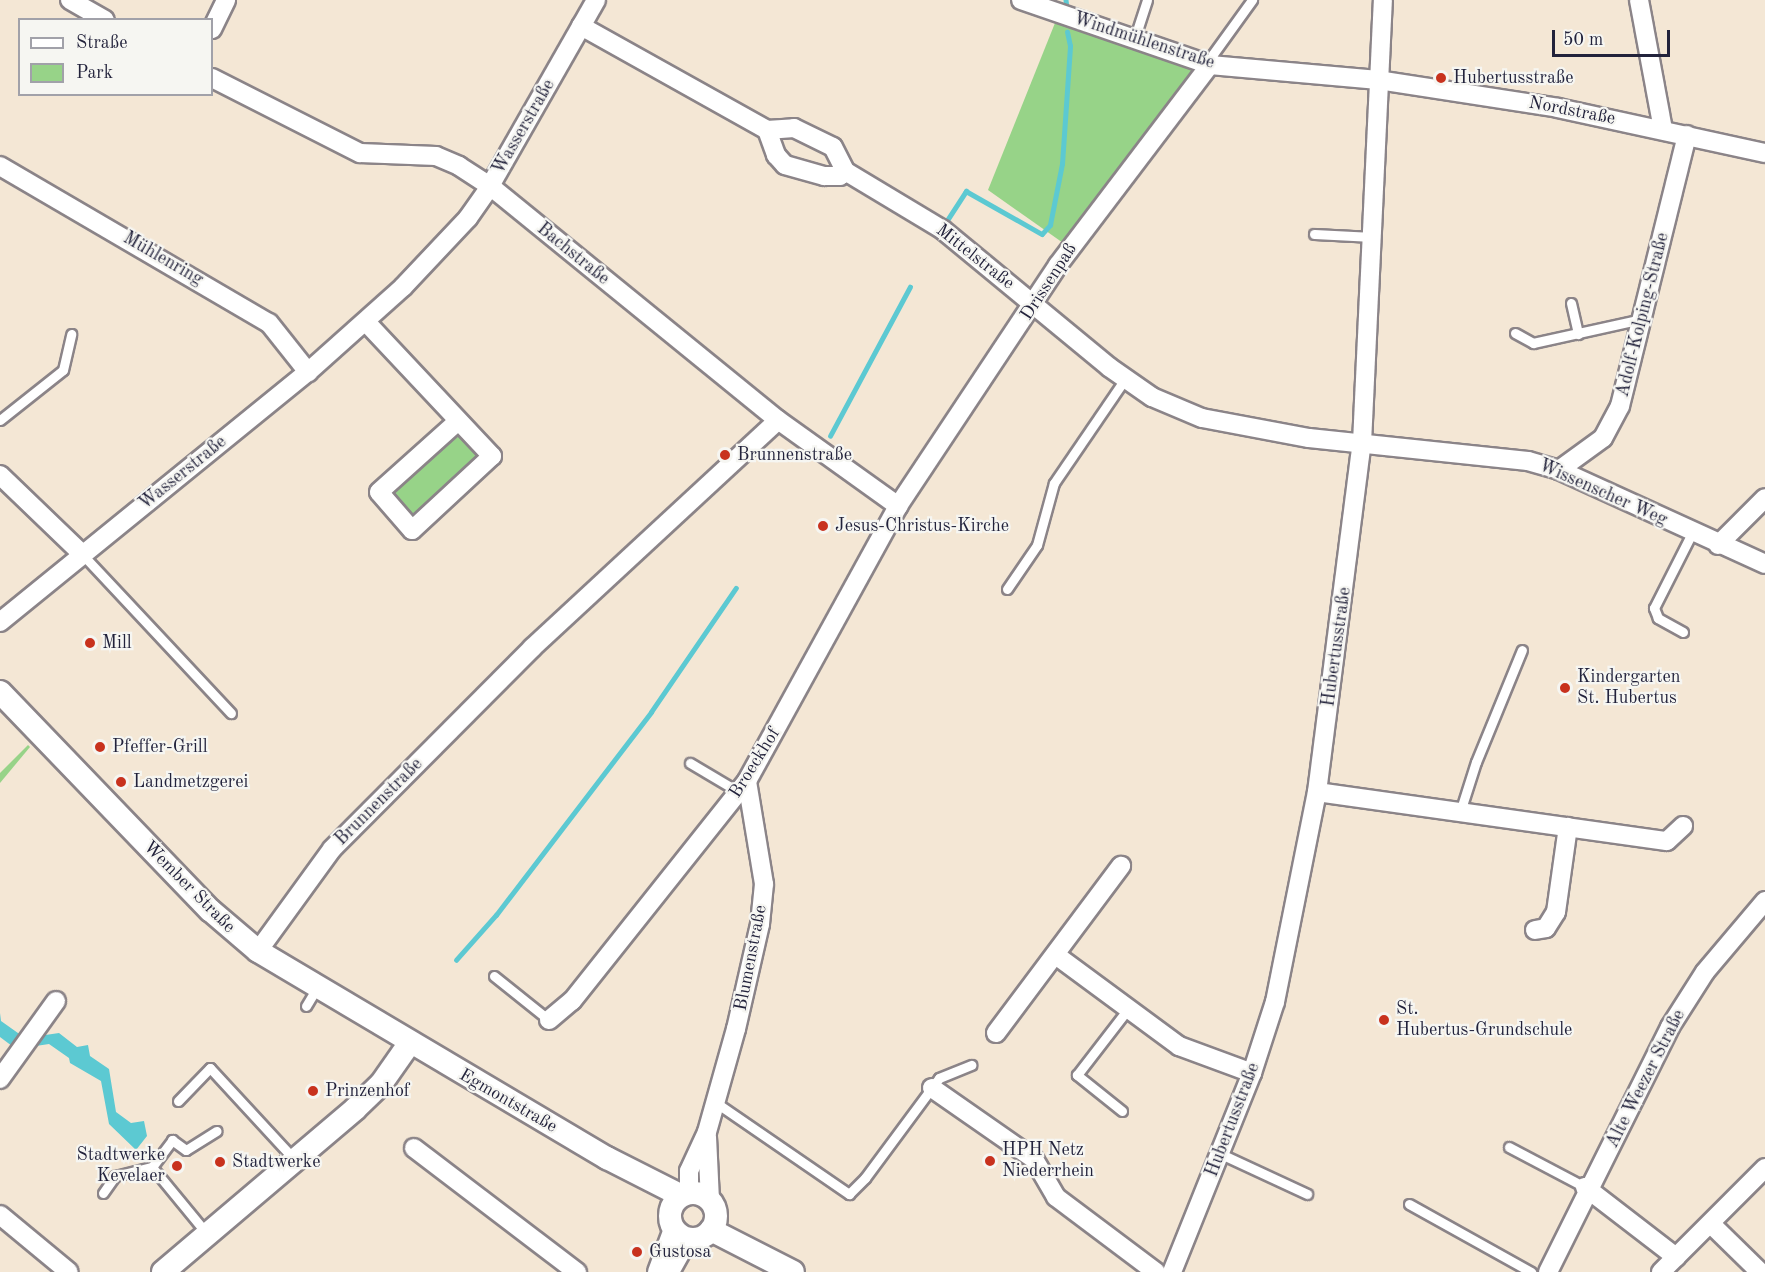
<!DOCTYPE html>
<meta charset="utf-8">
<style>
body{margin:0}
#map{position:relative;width:1765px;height:1272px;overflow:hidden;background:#f4e7d5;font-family:"Old Standard TT",serif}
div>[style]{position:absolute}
.green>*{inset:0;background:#97d388}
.water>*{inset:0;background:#5cc9d2}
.stream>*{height:4.5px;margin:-2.25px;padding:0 2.25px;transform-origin:2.25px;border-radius:2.25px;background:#5cc9d2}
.roads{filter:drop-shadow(2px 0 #8b8488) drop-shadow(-2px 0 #8b8488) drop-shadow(0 2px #8b8488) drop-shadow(0 -2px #8b8488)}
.service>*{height:9px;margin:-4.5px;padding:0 4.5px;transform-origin:4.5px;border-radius:4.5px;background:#fff}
.minor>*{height:18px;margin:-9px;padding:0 9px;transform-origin:9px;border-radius:9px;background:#fff}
.tertiary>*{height:22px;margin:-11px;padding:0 11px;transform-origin:11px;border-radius:11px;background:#fff}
.tertiary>.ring{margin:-11px;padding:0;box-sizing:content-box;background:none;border:22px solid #fff;border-radius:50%}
.dots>*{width:16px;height:16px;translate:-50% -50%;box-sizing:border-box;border:3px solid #f6f6f2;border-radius:50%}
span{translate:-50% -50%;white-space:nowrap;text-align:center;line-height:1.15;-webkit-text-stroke:4.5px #f6f6f2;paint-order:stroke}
.street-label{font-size:18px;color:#22223b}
.poi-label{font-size:18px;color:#22223b}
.left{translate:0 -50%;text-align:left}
.right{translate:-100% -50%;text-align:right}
.legend{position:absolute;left:18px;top:18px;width:195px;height:78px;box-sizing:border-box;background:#f6f6f2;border:2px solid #a1a1a9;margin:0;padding:8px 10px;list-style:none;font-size:18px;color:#22223b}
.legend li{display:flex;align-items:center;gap:12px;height:30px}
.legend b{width:30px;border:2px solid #a1a1a9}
.scale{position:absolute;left:1552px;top:30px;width:118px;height:27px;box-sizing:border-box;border:3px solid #22223b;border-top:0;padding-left:8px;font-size:18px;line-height:21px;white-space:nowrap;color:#22223b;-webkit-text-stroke:4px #f6f6f2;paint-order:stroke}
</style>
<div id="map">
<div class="green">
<i style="clip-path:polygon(1055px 23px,1200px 70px,1066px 245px,988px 190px)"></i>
<i style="clip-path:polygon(457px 431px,482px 456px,413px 522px,388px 495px)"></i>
<i style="clip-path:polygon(28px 745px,30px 747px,0 783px,0 773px)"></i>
</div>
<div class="water">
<i style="clip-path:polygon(0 1013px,1px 1021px,25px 1038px,59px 1033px,77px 1047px,88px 1045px,90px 1056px,109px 1069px,116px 1112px,131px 1123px,144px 1121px,147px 1136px,136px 1150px,109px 1124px,101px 1081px,70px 1063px,69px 1058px,49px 1044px,16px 1049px,0 1037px)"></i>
</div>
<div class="stream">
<i style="left:1066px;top:0;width:8px;rotate:83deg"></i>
<i style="left:946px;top:222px;width:37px;rotate:-57deg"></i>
<i style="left:966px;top:191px;width:87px;rotate:29.5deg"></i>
<i style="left:1042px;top:234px;width:12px;rotate:-48deg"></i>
<i style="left:1050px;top:225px;width:62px;rotate:-78.9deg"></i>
<i style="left:1062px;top:164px;width:118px;rotate:-86.1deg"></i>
<i style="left:1070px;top:46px;width:14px;rotate:-102deg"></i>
<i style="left:830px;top:436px;width:169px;rotate:-61.8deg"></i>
<i style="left:456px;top:960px;width:60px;rotate:-48.4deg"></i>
<i style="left:496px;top:915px;width:255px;rotate:-52.6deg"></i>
<i style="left:651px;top:712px;width:150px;rotate:-55.6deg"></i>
</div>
<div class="roads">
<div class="service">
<i style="left:1134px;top:40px;width:42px;rotate:-72deg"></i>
<i style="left:1210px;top:65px;width:11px;rotate:-75deg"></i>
<i style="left:1213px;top:54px;width:67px;rotate:-54.2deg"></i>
<i style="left:1314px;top:234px;width:59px;rotate:2.9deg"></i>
<i style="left:1571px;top:303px;width:32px;rotate:77deg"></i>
<i style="left:1515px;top:333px;width:21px;rotate:29deg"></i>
<i style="left:1533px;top:343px;width:112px;rotate:-12.4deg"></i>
<i style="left:0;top:420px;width:80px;rotate:-38.4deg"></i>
<i style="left:63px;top:370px;width:37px;rotate:-77deg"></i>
<i style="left:82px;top:554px;width:218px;rotate:46.9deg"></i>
<i style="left:1007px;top:589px;width:53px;rotate:-55.7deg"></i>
<i style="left:1037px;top:545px;width:64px;rotate:-74.7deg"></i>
<i style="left:1054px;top:483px;width:126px;rotate:-55.7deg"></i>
<i style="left:1683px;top:632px;width:29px;rotate:-151deg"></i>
<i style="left:1658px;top:618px;width:11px;rotate:-112deg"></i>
<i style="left:1654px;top:608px;width:84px;rotate:-63.1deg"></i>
<i style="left:690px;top:763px;width:57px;rotate:30.6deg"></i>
<i style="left:1460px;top:812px;width:52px;rotate:-72.3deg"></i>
<i style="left:1476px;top:762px;width:121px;rotate:-67.7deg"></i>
<i style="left:494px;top:976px;width:70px;rotate:38.7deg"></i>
<i style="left:306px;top:1006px;width:21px;rotate:-59deg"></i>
<i style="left:178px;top:1101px;width:46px;rotate:-45.9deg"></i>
<i style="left:210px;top:1068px;width:125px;rotate:47.3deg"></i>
<i style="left:715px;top:1102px;width:163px;rotate:34.5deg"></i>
<i style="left:849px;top:1194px;width:23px;rotate:-45deg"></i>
<i style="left:865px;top:1178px;width:124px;rotate:-53.5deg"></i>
<i style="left:939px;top:1078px;width:35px;rotate:-22deg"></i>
<i style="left:1122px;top:1111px;width:58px;rotate:-141.3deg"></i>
<i style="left:1077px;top:1075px;width:83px;rotate:-52.3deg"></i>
<i style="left:1509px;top:1147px;width:86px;rotate:27.8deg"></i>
<i style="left:1221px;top:1154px;width:95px;rotate:24.9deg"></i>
<i style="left:152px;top:1167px;width:34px;rotate:-53deg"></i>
<i style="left:172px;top:1140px;width:17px;rotate:36deg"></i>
<i style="left:186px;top:1150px;width:36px;rotate:-32deg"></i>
<i style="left:103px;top:1193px;width:21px;rotate:-55deg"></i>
<i style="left:115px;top:1176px;width:38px;rotate:-14deg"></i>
<i style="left:152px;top:1167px;width:87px;rotate:50.6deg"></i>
<i style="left:1409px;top:1204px;width:140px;rotate:29.1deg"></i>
</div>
<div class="minor">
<i style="left:70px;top:0;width:40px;rotate:29.7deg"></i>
<i style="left:1021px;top:0;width:200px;rotate:19deg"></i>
<i style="left:1210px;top:65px;width:169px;rotate:5.1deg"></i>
<i style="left:1378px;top:80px;width:182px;rotate:8.8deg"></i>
<i style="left:1558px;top:108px;width:212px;rotate:12.3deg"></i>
<i style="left:1639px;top:0;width:131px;rotate:79.5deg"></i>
<i style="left:581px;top:26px;width:213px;rotate:29.2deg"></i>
<i style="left:767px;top:130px;width:27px;rotate:-4deg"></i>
<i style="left:794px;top:128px;width:43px;rotate:26deg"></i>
<i style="left:833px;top:147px;width:27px;rotate:63deg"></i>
<i style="left:845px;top:171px;width:114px;rotate:31deg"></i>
<i style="left:943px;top:230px;width:215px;rotate:39.5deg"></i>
<i style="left:1109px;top:367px;width:52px;rotate:34.9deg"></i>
<i style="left:1152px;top:397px;width:54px;rotate:22.8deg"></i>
<i style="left:1202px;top:418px;width:109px;rotate:10.6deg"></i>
<i style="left:1309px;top:438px;width:220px;rotate:6deg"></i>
<i style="left:1528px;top:461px;width:32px;rotate:16deg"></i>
<i style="left:1559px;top:470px;width:226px;rotate:24.5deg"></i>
<i style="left:212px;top:29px;width:32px;rotate:-64deg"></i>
<i style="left:212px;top:78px;width:166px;rotate:26.9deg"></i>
<i style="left:360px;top:153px;width:76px;rotate:2.3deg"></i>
<i style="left:436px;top:156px;width:25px;rotate:23deg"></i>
<i style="left:459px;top:166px;width:37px;rotate:33deg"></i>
<i style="left:490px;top:186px;width:371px;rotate:39.1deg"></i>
<i style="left:778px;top:420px;width:148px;rotate:35.6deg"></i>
<i style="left:767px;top:130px;width:27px;rotate:70deg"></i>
<i style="left:776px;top:155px;width:13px;rotate:48deg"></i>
<i style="left:785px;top:165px;width:41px;rotate:15.8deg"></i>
<i style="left:824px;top:176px;width:16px"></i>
<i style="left:840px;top:176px;width:7px;rotate:-45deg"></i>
<i style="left:0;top:166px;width:311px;rotate:30.3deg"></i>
<i style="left:269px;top:323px;width:63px;rotate:51.5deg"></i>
<i style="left:366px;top:322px;width:184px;rotate:46.8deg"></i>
<i style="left:492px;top:456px;width:109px;rotate:137.2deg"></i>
<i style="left:412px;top:530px;width:50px;rotate:-131deg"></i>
<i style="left:379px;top:492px;width:105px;rotate:-41.9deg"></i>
<i style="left:1559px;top:470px;width:54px;rotate:-36deg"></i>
<i style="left:1603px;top:438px;width:36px;rotate:-62deg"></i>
<i style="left:1620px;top:406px;width:279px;rotate:-76.1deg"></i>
<i style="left:0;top:475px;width:114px;rotate:43.9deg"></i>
<i style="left:1718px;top:545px;width:66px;rotate:-45deg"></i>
<i style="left:0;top:622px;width:397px;rotate:-39.1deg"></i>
<i style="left:308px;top:372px;width:127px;rotate:-41.8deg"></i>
<i style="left:403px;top:287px;width:95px;rotate:-46.7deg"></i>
<i style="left:468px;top:218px;width:39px;rotate:-55deg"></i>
<i style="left:490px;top:186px;width:214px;rotate:-60.3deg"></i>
<i style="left:1317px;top:792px;width:353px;rotate:8deg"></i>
<i style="left:1667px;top:841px;width:22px;rotate:-43deg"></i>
<i style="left:1535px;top:930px;width:11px;rotate:-10deg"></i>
<i style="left:1546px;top:928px;width:19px;rotate:-58deg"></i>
<i style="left:1556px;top:912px;width:86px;rotate:-82deg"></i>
<i style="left:258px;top:951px;width:126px;rotate:-54deg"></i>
<i style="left:332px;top:849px;width:284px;rotate:-45.1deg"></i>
<i style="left:532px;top:648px;width:335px;rotate:-42.8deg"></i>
<i style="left:1057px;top:956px;width:152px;rotate:36.4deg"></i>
<i style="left:1179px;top:1046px;width:78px;rotate:20.3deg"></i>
<i style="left:549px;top:1020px;width:30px;rotate:-40deg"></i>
<i style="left:572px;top:1001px;width:281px;rotate:-51.5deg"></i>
<i style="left:747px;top:781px;width:314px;rotate:-61.2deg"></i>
<i style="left:898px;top:506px;width:289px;rotate:-56.4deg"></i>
<i style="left:1058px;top:265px;width:251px;rotate:-52.8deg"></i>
<i style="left:996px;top:1033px;width:209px;rotate:-53.2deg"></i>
<i style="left:0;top:1079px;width:96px;rotate:-54.3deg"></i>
<i style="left:932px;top:1088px;width:124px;rotate:34.8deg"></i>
<i style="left:1034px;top:1159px;width:44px;rotate:59.9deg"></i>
<i style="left:1056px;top:1197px;width:125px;rotate:36.9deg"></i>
<i style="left:707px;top:1137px;width:63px;rotate:87.3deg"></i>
<i style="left:414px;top:1148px;width:205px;rotate:37.3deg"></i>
<i style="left:1585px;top:1187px;width:115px;rotate:37.6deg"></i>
<i style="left:689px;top:1192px;width:21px;rotate:-90deg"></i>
<i style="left:689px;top:1171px;width:43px;rotate:-65.2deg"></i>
<i style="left:707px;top:1132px;width:107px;rotate:-74.3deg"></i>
<i style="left:736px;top:1029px;width:108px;rotate:-77.1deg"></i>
<i style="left:760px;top:924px;width:40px;rotate:-84.3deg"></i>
<i style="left:764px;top:884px;width:104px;rotate:-99.4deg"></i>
<i style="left:0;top:1215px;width:89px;rotate:39.6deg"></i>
<i style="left:1711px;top:1224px;width:69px;rotate:44.4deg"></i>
<i style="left:657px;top:1272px;width:46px;rotate:-69.6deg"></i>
<i style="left:670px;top:1272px;width:38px;rotate:-61deg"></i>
<i style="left:1172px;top:1272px;width:214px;rotate:-68.1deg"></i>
<i style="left:1252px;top:1073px;width:75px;rotate:-72.1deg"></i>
<i style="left:1275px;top:1002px;width:214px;rotate:-78.7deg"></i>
<i style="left:1317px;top:792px;width:352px;rotate:-82.7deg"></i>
<i style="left:1362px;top:443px;width:443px;rotate:-87.3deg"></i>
<i style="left:1548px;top:1272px;width:274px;rotate:-63.5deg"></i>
<i style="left:1670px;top:1027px;width:65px;rotate:-57.5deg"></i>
<i style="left:1705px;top:972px;width:93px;rotate:-49.8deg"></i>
<i style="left:1661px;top:1272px;width:147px;rotate:-45deg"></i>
</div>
<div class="tertiary">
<i style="left:0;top:692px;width:303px;rotate:46.1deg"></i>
<i style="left:210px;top:910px;width:63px;rotate:40.5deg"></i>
<i style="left:258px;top:951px;width:406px;rotate:30.7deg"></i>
<i style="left:607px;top:1158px;width:82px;rotate:26.9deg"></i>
<i class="ring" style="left:670px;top:1193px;width:24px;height:24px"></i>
<i style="left:711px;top:1230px;width:92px;rotate:27.1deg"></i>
<i style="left:163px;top:1272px;width:252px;rotate:-40.3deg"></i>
<i style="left:355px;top:1109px;width:36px;rotate:-44deg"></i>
<i style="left:381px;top:1084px;width:49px;rotate:-55deg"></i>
</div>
</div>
<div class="dots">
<i style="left:1441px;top:78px;background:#c8321e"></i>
<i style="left:725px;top:455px;background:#c8321e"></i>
<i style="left:823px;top:526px;background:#c8321e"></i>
<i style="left:90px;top:643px;background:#c8321e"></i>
<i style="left:1565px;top:688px;background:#c8321e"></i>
<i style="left:100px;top:747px;background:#c8321e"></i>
<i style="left:121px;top:782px;background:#c8321e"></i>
<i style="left:1384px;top:1020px;background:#c8321e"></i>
<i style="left:313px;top:1091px;background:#c8321e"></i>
<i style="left:990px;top:1161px;background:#c8321e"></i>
<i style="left:220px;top:1162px;background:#c8321e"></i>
<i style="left:177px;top:1166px;background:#c8321e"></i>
<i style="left:637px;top:1252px;background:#c8321e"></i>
</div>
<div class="street-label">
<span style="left:1144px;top:41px;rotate:18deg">Windmühlenstraße</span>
<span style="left:1572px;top:111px;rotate:11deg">Nordstraße</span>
<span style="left:524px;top:127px;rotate:-60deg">Wasserstraße</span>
<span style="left:573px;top:254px;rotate:39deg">Bachstraße</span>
<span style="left:975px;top:257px;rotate:38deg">Mittelstraße</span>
<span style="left:163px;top:259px;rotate:30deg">Mühlenring</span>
<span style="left:1049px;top:282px;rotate:-57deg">Drissenpaß</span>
<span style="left:1643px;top:315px;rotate:-76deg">Adolf-Kolping-Straße</span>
<span style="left:183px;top:473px;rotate:-39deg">Wasserstraße</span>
<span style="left:1603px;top:493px;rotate:24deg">Wissenscher Weg</span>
<span style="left:1337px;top:647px;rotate:-82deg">Hubertusstraße</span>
<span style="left:755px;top:763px;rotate:-58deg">Broeckhof</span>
<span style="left:379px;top:802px;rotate:-45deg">Brunnenstraße</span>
<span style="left:189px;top:887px;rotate:45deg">Wember Straße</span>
<span style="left:751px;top:958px;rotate:-79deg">Blumenstraße</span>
<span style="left:1646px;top:1079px;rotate:-63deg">Alte Weezer Straße</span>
<span style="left:508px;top:1101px;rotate:30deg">Egmontstraße</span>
<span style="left:1233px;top:1120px;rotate:-69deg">Hubertusstraße</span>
</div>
<div class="poi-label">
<span class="left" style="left:1453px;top:78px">Hubertusstraße</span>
<span class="left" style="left:737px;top:455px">Brunnenstraße</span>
<span class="left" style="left:835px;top:526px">Jesus-Christus-Kirche</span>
<span class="left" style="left:102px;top:643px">Mill</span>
<span class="left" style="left:1577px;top:688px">Kindergarten<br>St. Hubertus</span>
<span class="left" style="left:112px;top:747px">Pfeffer-Grill</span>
<span class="left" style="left:133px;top:782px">Landmetzgerei</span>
<span class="left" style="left:1396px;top:1020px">St.<br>Hubertus-Grundschule</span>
<span class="left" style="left:325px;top:1091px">Prinzenhof</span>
<span class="left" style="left:1002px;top:1161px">HPH Netz<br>Niederrhein</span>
<span class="right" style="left:165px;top:1166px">Stadtwerke<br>Kevelaer</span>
<span class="left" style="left:232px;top:1162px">Stadtwerke</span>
<span class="left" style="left:649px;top:1252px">Gustosa</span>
</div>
<ul class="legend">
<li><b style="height:8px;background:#fff"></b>Straße</li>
<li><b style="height:16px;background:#97d388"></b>Park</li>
</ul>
<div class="scale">50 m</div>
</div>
